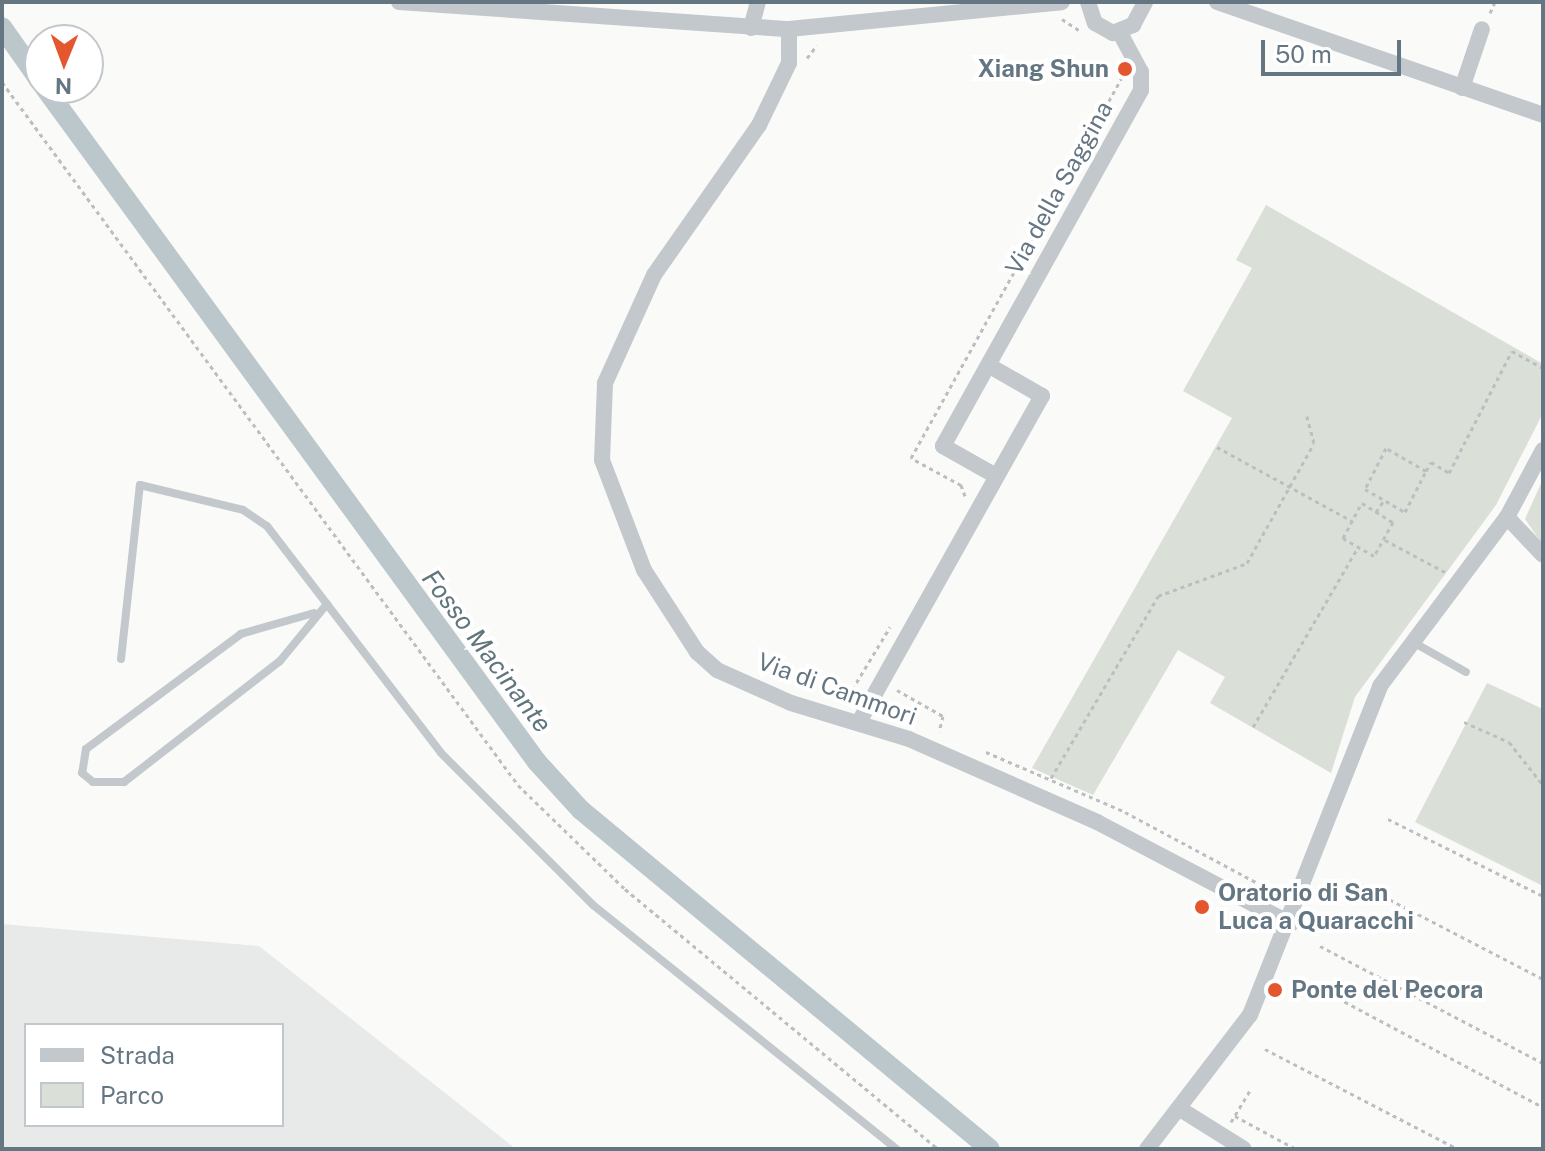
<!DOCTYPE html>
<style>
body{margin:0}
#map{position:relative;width:1545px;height:1151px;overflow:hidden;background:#fafaf8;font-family:"Public Sans",sans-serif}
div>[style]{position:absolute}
.built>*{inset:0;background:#e8e9e9}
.green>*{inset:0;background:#dadfd7}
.canal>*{height:20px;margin:-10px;padding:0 10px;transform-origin:10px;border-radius:10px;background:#bbc7cb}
.path>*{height:3px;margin-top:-1.5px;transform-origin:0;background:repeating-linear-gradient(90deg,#bbbfc2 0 4px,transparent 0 8px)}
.service>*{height:8px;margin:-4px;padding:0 4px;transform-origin:4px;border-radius:4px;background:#c3c8cc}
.minor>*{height:16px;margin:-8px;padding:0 8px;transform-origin:8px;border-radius:8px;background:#c3c8cc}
.dots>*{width:22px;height:22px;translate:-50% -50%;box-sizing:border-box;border:4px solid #fff;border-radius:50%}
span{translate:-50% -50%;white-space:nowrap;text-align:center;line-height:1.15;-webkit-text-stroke:8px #fff;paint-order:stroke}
.poi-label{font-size:24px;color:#657683;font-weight:700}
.right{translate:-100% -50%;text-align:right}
.left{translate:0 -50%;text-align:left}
.street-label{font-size:24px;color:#657683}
.water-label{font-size:26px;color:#60757c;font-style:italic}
.frame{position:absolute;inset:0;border:4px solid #657683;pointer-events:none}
.legend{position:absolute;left:24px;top:1023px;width:260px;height:104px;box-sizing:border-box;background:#fff;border:2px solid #c1c8cd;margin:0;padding:10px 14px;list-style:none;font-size:24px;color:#657683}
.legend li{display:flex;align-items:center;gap:16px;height:40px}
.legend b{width:40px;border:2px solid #c1c8cd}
.north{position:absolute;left:24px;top:24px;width:80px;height:80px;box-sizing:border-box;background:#fff;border:2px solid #c1c8cd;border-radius:50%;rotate:181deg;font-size:22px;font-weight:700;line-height:32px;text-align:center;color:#657683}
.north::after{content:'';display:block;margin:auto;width:28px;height:36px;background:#e4572e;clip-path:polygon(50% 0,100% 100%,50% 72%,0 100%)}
.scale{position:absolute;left:1261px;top:40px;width:140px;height:36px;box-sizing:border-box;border:4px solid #657683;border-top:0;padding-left:10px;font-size:24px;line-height:28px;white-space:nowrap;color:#657683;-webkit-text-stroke:6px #fff;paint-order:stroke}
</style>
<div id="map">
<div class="built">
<i style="clip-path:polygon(evenodd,2px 924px,259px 946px,516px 1149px,2px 1149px,2px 924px,26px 1025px,282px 1025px,282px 1125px,26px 1125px,26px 1025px)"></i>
</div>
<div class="green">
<i style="clip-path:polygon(1266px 205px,1543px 364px,1543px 413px,1496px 505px,1355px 697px,1331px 773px,1210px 703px,1225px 677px,1178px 650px,1093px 795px,1032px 768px,1232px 418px,1183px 391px,1252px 268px,1236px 260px)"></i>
<i style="clip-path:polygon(1543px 479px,1543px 545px,1525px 519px)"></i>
<i style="clip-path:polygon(1487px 683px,1543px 709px,1543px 886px,1415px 822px)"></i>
</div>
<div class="canal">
<i style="left:2px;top:27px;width:66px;rotate:54.9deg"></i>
<i style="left:45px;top:88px;width:834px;rotate:53.87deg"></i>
<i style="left:537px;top:762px;width:65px;rotate:47.5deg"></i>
<i style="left:581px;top:810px;width:531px;rotate:39.65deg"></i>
</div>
<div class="path">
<i style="left:1490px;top:13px;width:12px;rotate:-66deg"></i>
<i style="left:1062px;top:19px;width:20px;rotate:33deg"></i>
<i style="left:807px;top:58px;width:16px;rotate:-52deg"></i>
<i style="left:2px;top:82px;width:872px;rotate:53.72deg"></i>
<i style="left:518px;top:785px;width:149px;rotate:44.2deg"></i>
<i style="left:625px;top:889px;width:407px;rotate:39.7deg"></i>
<i style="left:1217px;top:447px;width:154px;rotate:28.7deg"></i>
<i style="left:1426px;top:471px;width:46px;rotate:-150.1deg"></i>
<i style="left:1386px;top:448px;width:46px;rotate:117.1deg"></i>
<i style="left:1365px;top:489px;width:46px;rotate:29.9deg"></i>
<i style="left:1405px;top:512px;width:46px;rotate:-62.9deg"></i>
<i style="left:1426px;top:471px;width:10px;rotate:-61deg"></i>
<i style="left:1431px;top:462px;width:21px;rotate:31deg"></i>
<i style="left:1449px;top:473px;width:137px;rotate:-62.7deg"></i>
<i style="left:1512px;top:351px;width:35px;rotate:29deg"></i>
<i style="left:965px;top:496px;width:12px;rotate:-110deg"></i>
<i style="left:961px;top:485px;width:57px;rotate:-151.6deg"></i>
<i style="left:911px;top:458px;width:435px;rotate:-61deg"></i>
<i style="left:1362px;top:503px;width:36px;rotate:32deg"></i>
<i style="left:1393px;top:522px;width:39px;rotate:119deg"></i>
<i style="left:1374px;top:556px;width:36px;rotate:-150deg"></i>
<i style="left:1343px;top:538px;width:40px;rotate:-62deg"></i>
<i style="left:1376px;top:512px;width:14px;rotate:-56deg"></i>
<i style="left:1385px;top:540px;width:68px;rotate:28.1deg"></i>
<i style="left:897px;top:690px;width:53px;rotate:29.5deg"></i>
<i style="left:943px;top:716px;width:16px;rotate:104deg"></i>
<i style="left:844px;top:703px;width:89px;rotate:-58.8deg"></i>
<i style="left:1464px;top:722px;width:49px;rotate:24deg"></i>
<i style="left:1509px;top:742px;width:55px;rotate:51.7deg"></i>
<i style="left:1253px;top:727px;width:208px;rotate:-59.7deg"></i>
<i style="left:986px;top:752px;width:151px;rotate:23.3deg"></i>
<i style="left:1125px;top:812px;width:174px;rotate:28.2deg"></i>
<i style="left:1051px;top:778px;width:211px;rotate:-59.5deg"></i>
<i style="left:1158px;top:596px;width:95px;rotate:-20.3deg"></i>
<i style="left:1247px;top:563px;width:137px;rotate:-60.8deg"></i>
<i style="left:1314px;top:443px;width:31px;rotate:-105deg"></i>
<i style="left:1388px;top:819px;width:173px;rotate:26.4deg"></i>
<i style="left:1354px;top:881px;width:213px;rotate:27.4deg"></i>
<i style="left:1320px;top:946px;width:252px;rotate:27.7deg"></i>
<i style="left:1302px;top:979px;width:273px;rotate:28deg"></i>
<i style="left:1265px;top:1049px;width:217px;rotate:27.4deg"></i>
<i style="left:1235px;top:1116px;width:69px;rotate:28.4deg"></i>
<i style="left:1231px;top:1122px;width:39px;rotate:-59deg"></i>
</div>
<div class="service">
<i style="left:314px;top:613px;width:76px;rotate:164deg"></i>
<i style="left:241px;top:634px;width:193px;rotate:143.4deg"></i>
<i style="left:86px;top:749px;width:24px;rotate:99deg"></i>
<i style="left:82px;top:773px;width:14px;rotate:39deg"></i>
<i style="left:93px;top:782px;width:31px"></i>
<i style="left:124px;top:782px;width:197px;rotate:-37.8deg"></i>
<i style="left:280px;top:661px;width:74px;rotate:-50.5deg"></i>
<i style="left:1411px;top:641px;width:63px;rotate:29.4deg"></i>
<i style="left:121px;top:659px;width:175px;rotate:-83.8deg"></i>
<i style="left:140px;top:485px;width:106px;rotate:13.6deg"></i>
<i style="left:243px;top:510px;width:29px;rotate:34deg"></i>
<i style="left:267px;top:526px;width:286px;rotate:52.5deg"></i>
<i style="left:441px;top:753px;width:215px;rotate:45deg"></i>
<i style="left:593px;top:905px;width:390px;rotate:38.8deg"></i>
</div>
<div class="minor">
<i style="left:399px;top:2px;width:391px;rotate:4deg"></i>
<i style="left:789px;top:29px;width:274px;rotate:-5.6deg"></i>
<i style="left:1088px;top:2px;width:22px;rotate:72deg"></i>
<i style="left:1095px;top:23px;width:21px;rotate:29deg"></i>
<i style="left:1113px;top:33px;width:22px;rotate:-22deg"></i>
<i style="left:1133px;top:25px;width:26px;rotate:-62deg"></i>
<i style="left:1217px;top:2px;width:345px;rotate:19.1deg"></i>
<i style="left:751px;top:28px;width:27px;rotate:-75deg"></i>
<i style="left:789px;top:29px;width:34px;rotate:90deg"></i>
<i style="left:789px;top:63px;width:69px;rotate:115.8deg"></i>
<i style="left:759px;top:125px;width:183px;rotate:125deg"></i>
<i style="left:654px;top:275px;width:119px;rotate:114.4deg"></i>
<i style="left:605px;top:383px;width:77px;rotate:92.2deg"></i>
<i style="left:602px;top:460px;width:118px;rotate:69.1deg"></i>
<i style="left:644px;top:570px;width:98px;rotate:57.1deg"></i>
<i style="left:697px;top:652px;width:27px;rotate:42deg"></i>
<i style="left:717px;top:670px;width:81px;rotate:24deg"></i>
<i style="left:791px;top:703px;width:123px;rotate:17deg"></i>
<i style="left:909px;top:739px;width:206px;rotate:23.8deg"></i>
<i style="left:1097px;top:822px;width:219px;rotate:27.7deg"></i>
<i style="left:1462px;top:88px;width:62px;rotate:-71.3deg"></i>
<i style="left:996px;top:476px;width:61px;rotate:-150.5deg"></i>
<i style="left:943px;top:446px;width:407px;rotate:-60.9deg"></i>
<i style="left:1141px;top:90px;width:18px;rotate:-90deg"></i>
<i style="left:1141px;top:72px;width:44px;rotate:-118.3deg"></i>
<i style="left:1507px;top:517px;width:52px;rotate:46.5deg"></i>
<i style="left:859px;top:722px;width:374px;rotate:-60.7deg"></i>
<i style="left:1042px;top:396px;width:62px;rotate:-150.1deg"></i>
<i style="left:1180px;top:1109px;width:75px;rotate:32deg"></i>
<i style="left:1147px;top:1149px;width:169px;rotate:-52.5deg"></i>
<i style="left:1250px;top:1015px;width:354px;rotate:-68.4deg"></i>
<i style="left:1380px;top:686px;width:211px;rotate:-53.1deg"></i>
<i style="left:1507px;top:517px;width:76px;rotate:-61.8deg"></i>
</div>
<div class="dots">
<i style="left:1125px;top:69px;background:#e4572e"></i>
<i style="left:1202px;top:907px;background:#e4572e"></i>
<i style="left:1275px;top:990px;background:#e4572e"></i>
</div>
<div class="poi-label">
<span class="right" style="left:1109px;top:69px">Xiang Shun</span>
<span class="left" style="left:1218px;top:907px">Oratorio di San<br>Luca a Quaracchi</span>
<span class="left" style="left:1291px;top:990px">Ponte del Pecora</span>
</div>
<div class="street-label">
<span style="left:1059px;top:188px;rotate:-61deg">Via della Saggina</span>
<span style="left:837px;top:689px;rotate:20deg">Via di Cammori</span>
</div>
<div class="water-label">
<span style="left:487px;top:651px;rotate:53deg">Fosso Macinante</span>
</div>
<div class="frame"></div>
<ul class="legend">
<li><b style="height:10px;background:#c3c8cc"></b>Strada</li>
<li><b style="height:22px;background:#dadfd7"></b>Parco</li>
</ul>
<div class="north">N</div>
<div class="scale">50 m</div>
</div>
